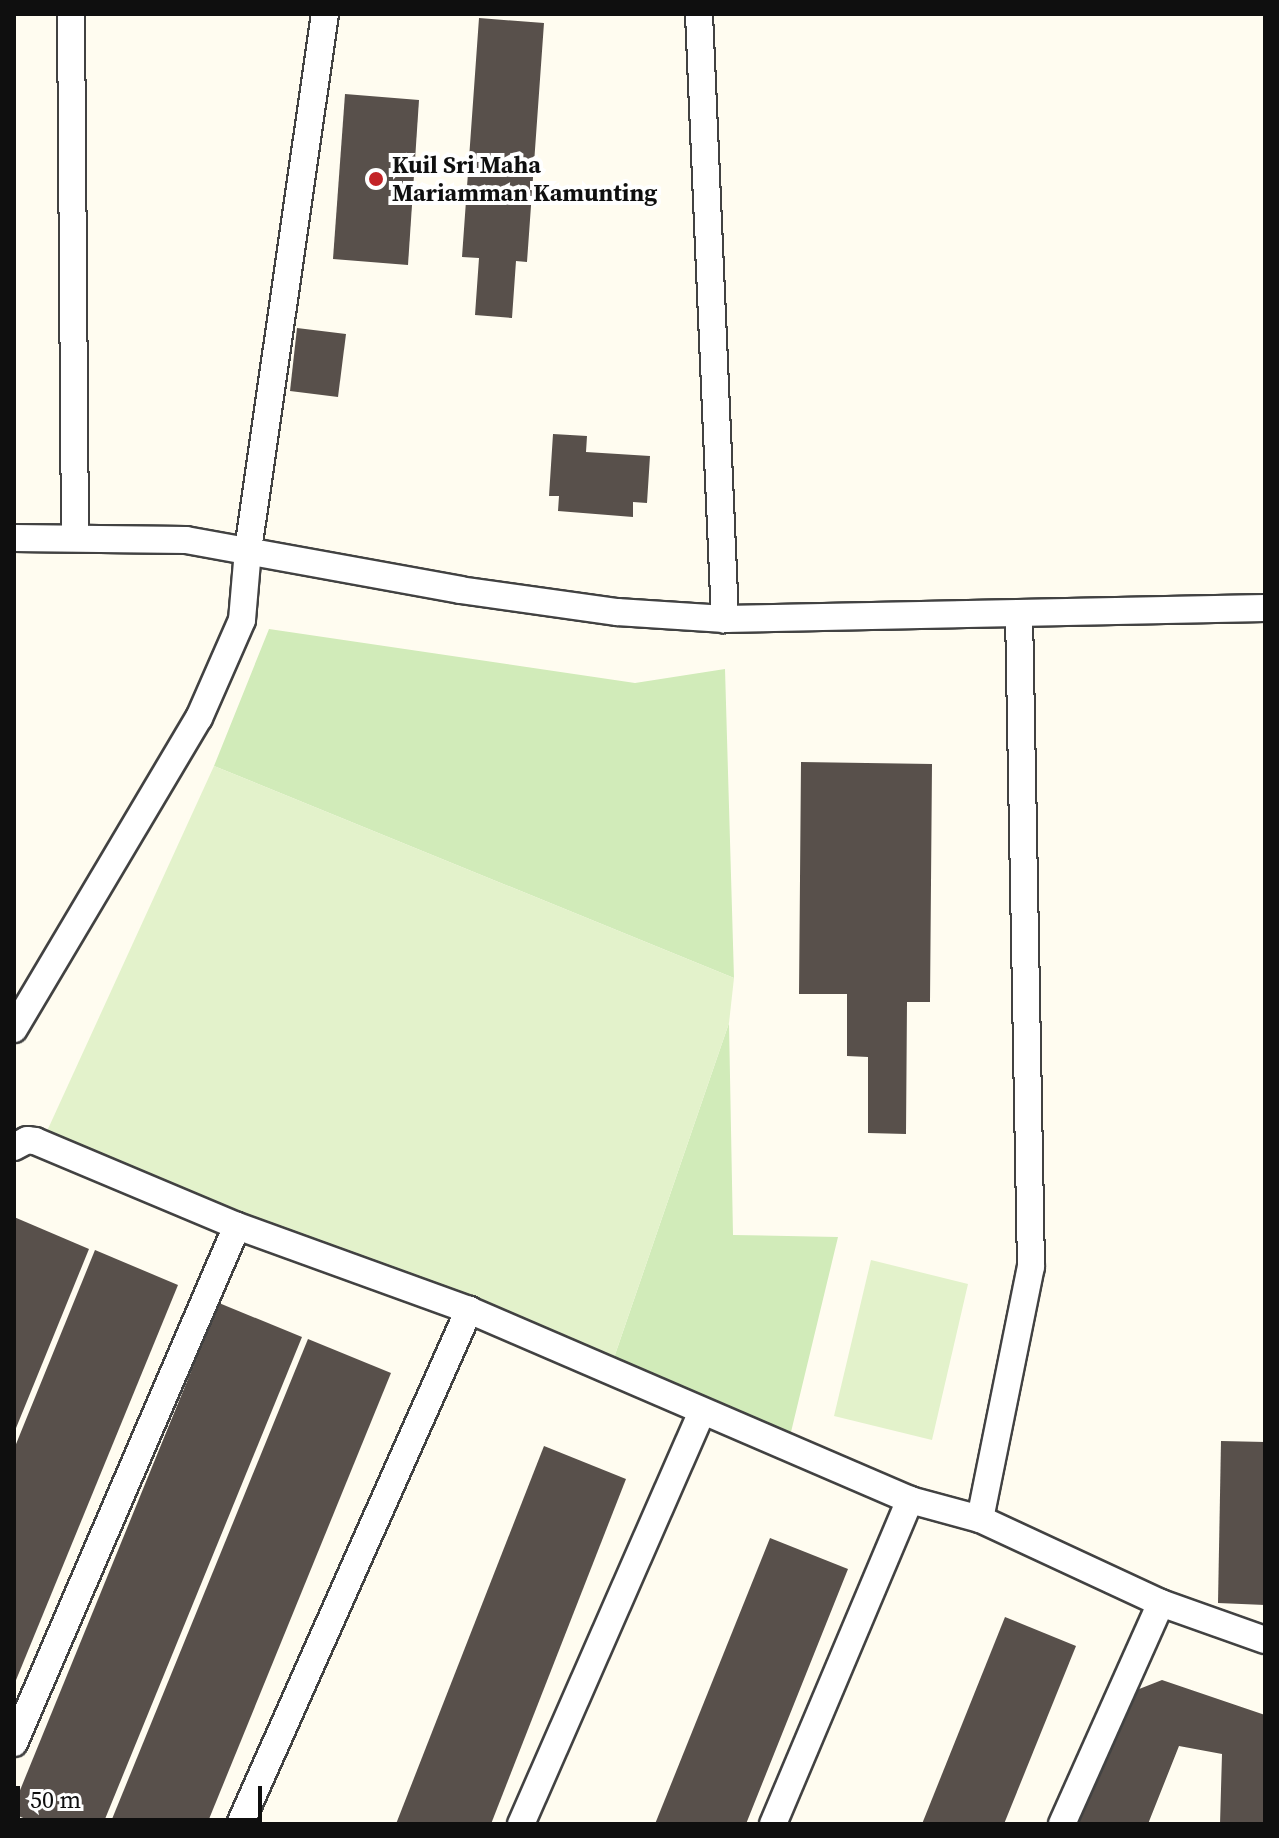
<!DOCTYPE html>
<style>
body{margin:0}
#map{position:relative;width:1279px;height:1838px;overflow:hidden;background:#fffcf0;font-family:"Source Serif 4",serif}
div>[style]{position:absolute}
.green>*{inset:0;background:#d1ebb9}
.pitch>*{inset:0;background:#e3f2cb}
.building>*{inset:0;background:#58504b}
.roads{filter:drop-shadow(2px 0 #424242) drop-shadow(-2px 0 #424242) drop-shadow(0 2px #424242) drop-shadow(0 -2px #424242)}
.street>*{height:26px;margin:-13px;padding:0 13px;transform-origin:13px;border-radius:13px;background:#fff}
.dots>*{width:22px;height:22px;translate:-50% -50%;box-sizing:border-box;border:4px solid #fff;border-radius:50%}
span{translate:-50% -50%;white-space:nowrap;text-align:center;line-height:1.15;-webkit-text-stroke:8px #fff;paint-order:stroke}
.poi-label{font-size:24px;color:#0f0f0f;font-weight:700}
.left{translate:0 -50%;text-align:left}
.frame{position:absolute;inset:0;border:16px solid #0f0f0f;pointer-events:none}
.scale{position:absolute;left:16px;top:1786px;width:246px;height:36px;box-sizing:border-box;border:4px solid #0f0f0f;border-top:0;padding-left:10px;font-size:24px;line-height:28px;white-space:nowrap;color:#0f0f0f;-webkit-text-stroke:6px #fff;paint-order:stroke}
</style>
<div id="map">
<div class="green">
<i style="clip-path:polygon(269px 629px,635px 683px,725px 669px,734px 978px,214px 766px)"></i>
<i style="clip-path:polygon(729px 1023px,733px 1235px,838px 1237px,785px 1457px,606px 1381px)"></i>
</div>
<div class="pitch">
<i style="clip-path:polygon(214px 766px,734px 978px,729px 1023px,606px 1381px,42px 1142px)"></i>
<i style="clip-path:polygon(871px 1260px,968px 1284px,932px 1440px,834px 1416px)"></i>
</div>
<div class="building">
<i style="clip-path:polygon(479px 18px,544px 23px,527px 262px,516px 261px,512px 318px,475px 315px,479px 258px,462px 257px)"></i>
<i style="clip-path:polygon(345px 94px,419px 100px,408px 265px,333px 259px)"></i>
<i style="clip-path:polygon(297px 328px,346px 334px,338px 397px,290px 391px)"></i>
<i style="clip-path:polygon(553px 434px,587px 436px,586px 452px,650px 456px,647px 503px,633px 502px,633px 517px,558px 511px,559px 496px,549px 496px)"></i>
<i style="clip-path:polygon(801px 762px,932px 764px,930px 1002px,907px 1002px,906px 1134px,868px 1133px,868px 1057px,847px 1056px,847px 994px,799px 994px)"></i>
<i style="clip-path:polygon(14px 1217px,89px 1249px,14px 1433px)"></i>
<i style="clip-path:polygon(95px 1250px,178px 1285px,14px 1685px,14px 1449px)"></i>
<i style="clip-path:polygon(219px 1303px,302px 1337px,103px 1824px,37px 1824px,14px 1814px,14px 1805px)"></i>
<i style="clip-path:polygon(308px 1339px,391px 1373px,207px 1824px,110px 1824px)"></i>
<i style="clip-path:polygon(1221px 1441px,1265px 1442px,1265px 1605px,1218px 1603px)"></i>
<i style="clip-path:polygon(544px 1446px,626px 1479px,491px 1824px,396px 1824px)"></i>
<i style="clip-path:polygon(770px 1538px,848px 1569px,746px 1824px,655px 1824px)"></i>
<i style="clip-path:polygon(1005px 1617px,1076px 1646px,1004px 1824px,922px 1824px)"></i>
<i style="clip-path:polygon(1162px 1680px,1265px 1715px,1265px 1824px,1220px 1824px,1222px 1754px,1179px 1746px,1148px 1824px,1076px 1824px,1129px 1693px)"></i>
</div>
<div class="roads">
<div class="street">
<i style="left:71px;top:14px;width:523px;rotate:89.56deg"></i>
<i style="left:699px;top:14px;width:606px;rotate:87.54deg"></i>
<i style="left:14px;top:538px;width:172px;rotate:0.7deg"></i>
<i style="left:186px;top:540px;width:279px;rotate:10.3deg"></i>
<i style="left:460px;top:590px;width:159px;rotate:8deg"></i>
<i style="left:617px;top:612px;width:108px;rotate:3.7deg"></i>
<i style="left:725px;top:619px;width:540px;rotate:-1.17deg"></i>
<i style="left:14px;top:1029px;width:362px;rotate:-59.3deg"></i>
<i style="left:199px;top:718px;width:107px;rotate:-66.3deg"></i>
<i style="left:242px;top:620px;width:70px;rotate:-85.1deg"></i>
<i style="left:248px;top:550px;width:542px;rotate:-81.83deg"></i>
<i style="left:14px;top:1147px;width:15px;rotate:-28deg"></i>
<i style="left:27px;top:1140px;width:8px;rotate:7deg"></i>
<i style="left:35px;top:1141px;width:219px;rotate:22.8deg"></i>
<i style="left:237px;top:1226px;width:247px;rotate:19.9deg"></i>
<i style="left:469px;top:1310px;width:480px;rotate:23.3deg"></i>
<i style="left:910px;top:1500px;width:73px;rotate:15.2deg"></i>
<i style="left:980px;top:1519px;width:200px;rotate:24.9deg"></i>
<i style="left:1161px;top:1603px;width:110px;rotate:19.6deg"></i>
<i style="left:980px;top:1519px;width:257px;rotate:-78.6deg"></i>
<i style="left:1031px;top:1267px;width:652px;rotate:-91.05deg"></i>
<i style="left:14px;top:1743px;width:563px;rotate:-66.67deg"></i>
<i style="left:240px;top:1824px;width:563px;rotate:-65.99deg"></i>
<i style="left:521px;top:1824px;width:450px;rotate:-66.3deg"></i>
<i style="left:773px;top:1824px;width:352px;rotate:-67.1deg"></i>
<i style="left:1062px;top:1824px;width:242px;rotate:-65.9deg"></i>
</div>
</div>
<div class="dots">
<i style="left:376px;top:179px;background:#c32327"></i>
</div>
<div class="poi-label">
<span class="left" style="left:392px;top:179px">Kuil Sri Maha<br>Mariamman Kamunting</span>
</div>
<div class="frame"></div>
<div class="scale">50 m</div>
</div>
